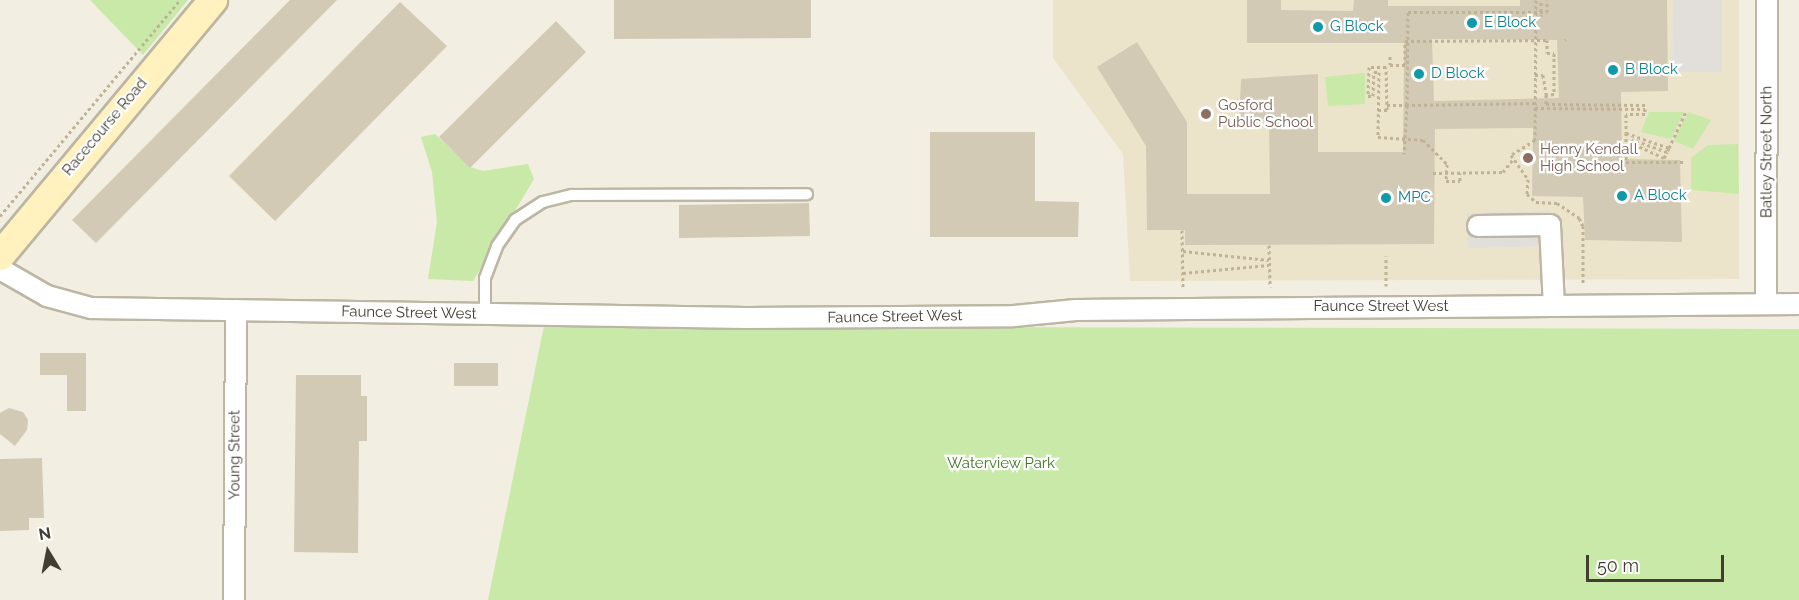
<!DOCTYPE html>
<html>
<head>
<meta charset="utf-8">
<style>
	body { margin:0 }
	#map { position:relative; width:1799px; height:600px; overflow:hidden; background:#f2eee1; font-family:Raleway,sans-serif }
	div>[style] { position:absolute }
	.education>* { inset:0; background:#ece4ca }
	.green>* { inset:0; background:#c8e9a7 }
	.parking>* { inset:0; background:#e2dfdb }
	.building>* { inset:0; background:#d3cab6 }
	.path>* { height:3px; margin-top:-1.5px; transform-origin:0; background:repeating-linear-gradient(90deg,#c0b294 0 3px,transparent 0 6px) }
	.roads { filter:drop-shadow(2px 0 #bdb6a4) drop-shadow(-2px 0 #bdb6a4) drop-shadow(0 2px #bdb6a4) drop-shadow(0 -2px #bdb6a4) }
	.service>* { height:10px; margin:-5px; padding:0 5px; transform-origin:5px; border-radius:5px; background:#fff }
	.minor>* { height:20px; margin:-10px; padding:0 10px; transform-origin:10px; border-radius:10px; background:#fff }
	.secondary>* { height:28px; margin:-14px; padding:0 14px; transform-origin:14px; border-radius:14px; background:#fff2be }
	.dots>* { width:16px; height:16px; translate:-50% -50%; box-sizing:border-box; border:3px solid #fff; border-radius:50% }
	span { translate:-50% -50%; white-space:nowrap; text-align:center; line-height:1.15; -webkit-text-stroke:4.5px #fff; paint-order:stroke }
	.culture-label { font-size:15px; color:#0d838f }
	.left { translate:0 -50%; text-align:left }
	.education-label { font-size:15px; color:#785e54 }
	.street-label { font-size:15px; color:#433d32 }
	.park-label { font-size:15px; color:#3f7723 }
	.north { position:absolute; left:18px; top:522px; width:60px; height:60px; -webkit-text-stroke:4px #fff; paint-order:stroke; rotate:350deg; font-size:16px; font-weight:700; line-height:24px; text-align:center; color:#433d32 }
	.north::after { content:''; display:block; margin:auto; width:21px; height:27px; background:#433d32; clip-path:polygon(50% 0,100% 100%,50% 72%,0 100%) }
	.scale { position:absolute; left:1586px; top:555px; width:138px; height:27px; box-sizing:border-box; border:3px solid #433d32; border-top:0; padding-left:8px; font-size:18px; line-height:21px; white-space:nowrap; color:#433d32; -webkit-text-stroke:4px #fff; paint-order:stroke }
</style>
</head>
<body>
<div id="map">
	<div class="education">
		<div style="clip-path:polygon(1053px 0,1739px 0,1739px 279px,1130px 281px,1123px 154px,1053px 58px)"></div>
	</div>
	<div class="green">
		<div style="clip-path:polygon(90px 0,188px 0,143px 55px)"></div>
		<div style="clip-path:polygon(1365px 73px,1365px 104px,1328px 106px,1325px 77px)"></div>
		<div style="clip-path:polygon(1649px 112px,1684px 112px,1671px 139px,1641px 132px)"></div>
		<div style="clip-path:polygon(1688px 112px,1711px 120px,1693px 149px,1674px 141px)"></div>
		<div style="clip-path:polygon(435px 134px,470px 167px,483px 171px,528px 164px,534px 179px,473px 281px,428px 279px,437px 222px,432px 172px,421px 137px)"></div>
		<div style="clip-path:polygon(1738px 144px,1739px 194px,1691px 190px,1691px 158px,1708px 145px)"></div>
		<div style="clip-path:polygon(544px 326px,1799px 329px,1799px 600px,488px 600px)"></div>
	</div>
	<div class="parking">
		<div style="clip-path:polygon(1673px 0,1722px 0,1722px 72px,1672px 72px)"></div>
		<div style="clip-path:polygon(1548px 211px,1562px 218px,1562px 246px,1467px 248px,1467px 213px)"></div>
	</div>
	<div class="building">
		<div style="clip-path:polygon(290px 0,337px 0,96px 243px,72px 220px)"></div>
		<div style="clip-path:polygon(614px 0,811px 0,811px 38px,614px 39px)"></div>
		<div style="clip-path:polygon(evenodd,1247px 0,1281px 0,1281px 10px,1353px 11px,1354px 0,1388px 0,1388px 6px,1520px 6px,1520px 0,1667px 0,1668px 91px,1621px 92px,1622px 159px,1680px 160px,1682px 242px,1585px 240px,1583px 197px,1532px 196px,1533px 128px,1435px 129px,1434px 244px,1185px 245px,1185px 230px,1147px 230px,1146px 146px,1097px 67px,1137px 42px,1187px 122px,1187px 194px,1270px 194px,1269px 127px,1239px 126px,1241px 79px,1318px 74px,1318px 152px,1403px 152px,1404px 43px,1247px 43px,1247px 0,1432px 39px,1557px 40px,1559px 98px,1434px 101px,1432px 39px)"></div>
		<div style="clip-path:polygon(400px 2px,447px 46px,275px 221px,229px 176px)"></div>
		<div style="clip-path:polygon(556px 21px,586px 52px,470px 168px,439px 137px)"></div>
		<div style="clip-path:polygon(930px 132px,1035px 132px,1035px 201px,1079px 202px,1078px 237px,930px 237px)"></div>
		<div style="clip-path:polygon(809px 203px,810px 236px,679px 238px,679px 205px)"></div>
		<div style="clip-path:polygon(40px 353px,86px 353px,86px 411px,67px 411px,67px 375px,40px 375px)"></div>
		<div style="clip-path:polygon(454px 363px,498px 363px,498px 386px,454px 386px)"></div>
		<div style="clip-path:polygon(296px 375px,361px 375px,361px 396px,367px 396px,367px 441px,359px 441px,358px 553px,294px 552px)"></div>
		<div style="clip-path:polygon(9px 408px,23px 412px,28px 420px,27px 430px,15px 446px,0 434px,0 413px)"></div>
		<div style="clip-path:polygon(42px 458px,44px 518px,29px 518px,29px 530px,0 531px,0 459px)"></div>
	</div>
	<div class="path">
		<div style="left:1536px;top:0;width:140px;rotate:90.4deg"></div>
		<div style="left:1535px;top:140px;width:28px;rotate:148deg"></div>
		<div style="left:1511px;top:155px;width:29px;rotate:55deg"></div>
		<div style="left:1528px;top:179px;width:15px;rotate:94deg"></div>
		<div style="left:1527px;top:194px;width:12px;rotate:42deg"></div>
		<div style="left:1536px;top:202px;width:21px;rotate:3deg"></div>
		<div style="left:1557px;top:203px;width:27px;rotate:34deg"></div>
		<div style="left:1579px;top:218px;width:9px;rotate:63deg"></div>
		<div style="left:1583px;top:226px;width:58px;rotate:90deg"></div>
		<div style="left:1536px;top:17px;width:5px"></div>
		<div style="left:1541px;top:17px;width:17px;rotate:-90deg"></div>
		<div style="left:1565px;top:40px;width:1px;rotate:-45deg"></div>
		<div style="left:1390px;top:65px;width:15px"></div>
		<div style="left:1405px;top:65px;width:24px;rotate:-90deg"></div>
		<div style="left:1405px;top:41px;width:142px;rotate:-0.4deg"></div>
		<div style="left:1547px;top:40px;width:13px;rotate:90deg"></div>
		<div style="left:1547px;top:53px;width:7px"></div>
		<div style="left:1554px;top:53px;width:41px;rotate:90deg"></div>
		<div style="left:1554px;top:94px;width:8px;rotate:173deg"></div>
		<div style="left:1546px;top:95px;width:9px;rotate:90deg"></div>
		<div style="left:1546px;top:104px;width:99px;rotate:0.6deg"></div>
		<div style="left:1390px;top:65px;width:10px;rotate:-90deg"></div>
		<div style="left:1535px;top:75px;width:8px"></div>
		<div style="left:1543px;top:75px;width:20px;rotate:81deg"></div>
		<div style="left:1535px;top:103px;width:128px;rotate:179.1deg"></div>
		<div style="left:1407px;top:105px;width:93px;rotate:-89.4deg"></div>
		<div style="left:1408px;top:12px;width:139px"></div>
		<div style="left:1547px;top:12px;width:12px;rotate:-90deg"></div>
		<div style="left:1387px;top:105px;width:20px"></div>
		<div style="left:1407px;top:105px;width:49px;rotate:93.5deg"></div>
		<div style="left:1535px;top:108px;width:110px;rotate:0.5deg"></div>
		<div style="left:1645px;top:109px;width:5px;rotate:90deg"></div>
		<div style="left:1645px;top:114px;width:19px;rotate:180deg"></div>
		<div style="left:1626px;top:114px;width:19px;rotate:90deg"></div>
		<div style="left:1626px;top:133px;width:46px;rotate:19.2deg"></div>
		<div style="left:1669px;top:148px;width:4px;rotate:117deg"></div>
		<div style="left:1667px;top:152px;width:37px;rotate:-160deg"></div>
		<div style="left:1632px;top:139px;width:5px;rotate:68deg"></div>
		<div style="left:1634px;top:144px;width:33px;rotate:25deg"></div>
		<div style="left:1664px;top:158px;width:7px;rotate:-63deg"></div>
		<div style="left:1378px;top:110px;width:9px"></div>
		<div style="left:1387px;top:110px;width:43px;rotate:-91.3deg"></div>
		<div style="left:1386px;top:67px;width:17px;rotate:180deg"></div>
		<div style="left:1369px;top:67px;width:29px;rotate:92deg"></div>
		<div style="left:1368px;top:96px;width:5px"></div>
		<div style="left:1373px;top:96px;width:24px;rotate:-88deg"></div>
		<div style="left:1374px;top:72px;width:5px"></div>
		<div style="left:1379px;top:72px;width:65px;rotate:90.9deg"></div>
		<div style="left:1378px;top:137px;width:45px;rotate:3.8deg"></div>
		<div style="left:1423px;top:140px;width:34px;rotate:45deg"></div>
		<div style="left:1447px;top:164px;width:17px;rotate:93deg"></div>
		<div style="left:1446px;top:181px;width:14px"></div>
		<div style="left:1460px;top:181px;width:8px;rotate:-90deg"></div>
		<div style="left:1626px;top:133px;width:29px;rotate:90deg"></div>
		<div style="left:1626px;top:162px;width:60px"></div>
		<div style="left:1669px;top:148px;width:40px;rotate:-65deg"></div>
		<div style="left:1433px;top:173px;width:70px;rotate:-0.8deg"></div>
		<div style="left:1503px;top:172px;width:18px;rotate:-52deg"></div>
		<div style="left:0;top:216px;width:281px;rotate:-50.2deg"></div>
		<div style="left:1182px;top:230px;width:58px;rotate:89deg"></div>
		<div style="left:1269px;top:245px;width:42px;rotate:88.6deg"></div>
		<div style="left:1183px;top:251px;width:86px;rotate:6deg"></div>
		<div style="left:1183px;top:273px;width:86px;rotate:-5.3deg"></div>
		<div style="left:1386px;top:286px;width:30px;rotate:-90deg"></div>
	</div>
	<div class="roads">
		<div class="service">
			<div style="left:485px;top:314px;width:36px;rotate:-90deg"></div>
			<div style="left:485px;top:278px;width:34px;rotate:-69deg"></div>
			<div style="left:497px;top:246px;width:32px;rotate:-55deg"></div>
			<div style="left:515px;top:220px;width:33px;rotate:-33deg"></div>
			<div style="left:543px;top:202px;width:30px;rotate:-14deg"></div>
			<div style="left:572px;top:195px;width:235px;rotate:-0.2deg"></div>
		</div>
		<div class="minor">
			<div style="left:1478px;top:226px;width:72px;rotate:-0.8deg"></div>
			<div style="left:1550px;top:225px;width:81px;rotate:87.2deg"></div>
			<div style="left:0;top:269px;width:54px;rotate:29.9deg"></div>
			<div style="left:47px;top:296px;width:46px;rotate:15.3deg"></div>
			<div style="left:91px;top:308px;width:655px;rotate:0.87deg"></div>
			<div style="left:746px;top:318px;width:268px;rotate:-0.4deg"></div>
			<div style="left:1014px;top:316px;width:62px;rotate:-5.5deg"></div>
			<div style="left:1076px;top:310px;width:723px;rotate:-0.48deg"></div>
			<div style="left:1766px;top:304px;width:304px;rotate:-89.8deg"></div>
			<div style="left:234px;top:600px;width:290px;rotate:-89.6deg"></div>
		</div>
		<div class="secondary">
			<div style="left:0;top:256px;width:333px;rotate:-50.2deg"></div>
		</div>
	</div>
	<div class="dots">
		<div style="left:1472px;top:23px;background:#0f9aa8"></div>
		<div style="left:1318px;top:27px;background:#0f9aa8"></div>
		<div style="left:1613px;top:70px;background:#0f9aa8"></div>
		<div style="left:1419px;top:74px;background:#0f9aa8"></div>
		<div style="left:1206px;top:114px;background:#8d6e63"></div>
		<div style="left:1528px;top:158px;background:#8d6e63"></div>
		<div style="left:1622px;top:196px;background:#0f9aa8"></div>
		<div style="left:1386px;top:198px;background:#0f9aa8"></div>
	</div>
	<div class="culture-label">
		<span class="left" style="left:1484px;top:23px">E Block</span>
		<span class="left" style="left:1330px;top:27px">G Block</span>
		<span class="left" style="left:1625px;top:70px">B Block</span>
		<span class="left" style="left:1431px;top:74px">D Block</span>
		<span class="left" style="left:1634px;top:196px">A Block</span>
		<span class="left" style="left:1398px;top:198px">MPC</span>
	</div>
	<div class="education-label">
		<span class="left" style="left:1218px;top:114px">Gosford<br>Public School</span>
		<span class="left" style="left:1540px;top:158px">Henry Kendall<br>High School</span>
	</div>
	<div class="street-label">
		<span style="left:105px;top:127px;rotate:-50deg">Racecourse Road</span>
		<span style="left:1767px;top:152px;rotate:-90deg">Batley Street North</span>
		<span style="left:1381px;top:307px">Faunce Street West</span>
		<span style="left:409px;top:313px;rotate:1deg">Faunce Street West</span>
		<span style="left:895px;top:317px;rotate:-1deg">Faunce Street West</span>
		<span style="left:235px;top:455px;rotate:-90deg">Young Street</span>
	</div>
	<div class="park-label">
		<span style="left:1001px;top:464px">Waterview Park</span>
	</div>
	<div class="north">N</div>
	<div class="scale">50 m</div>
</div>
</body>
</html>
